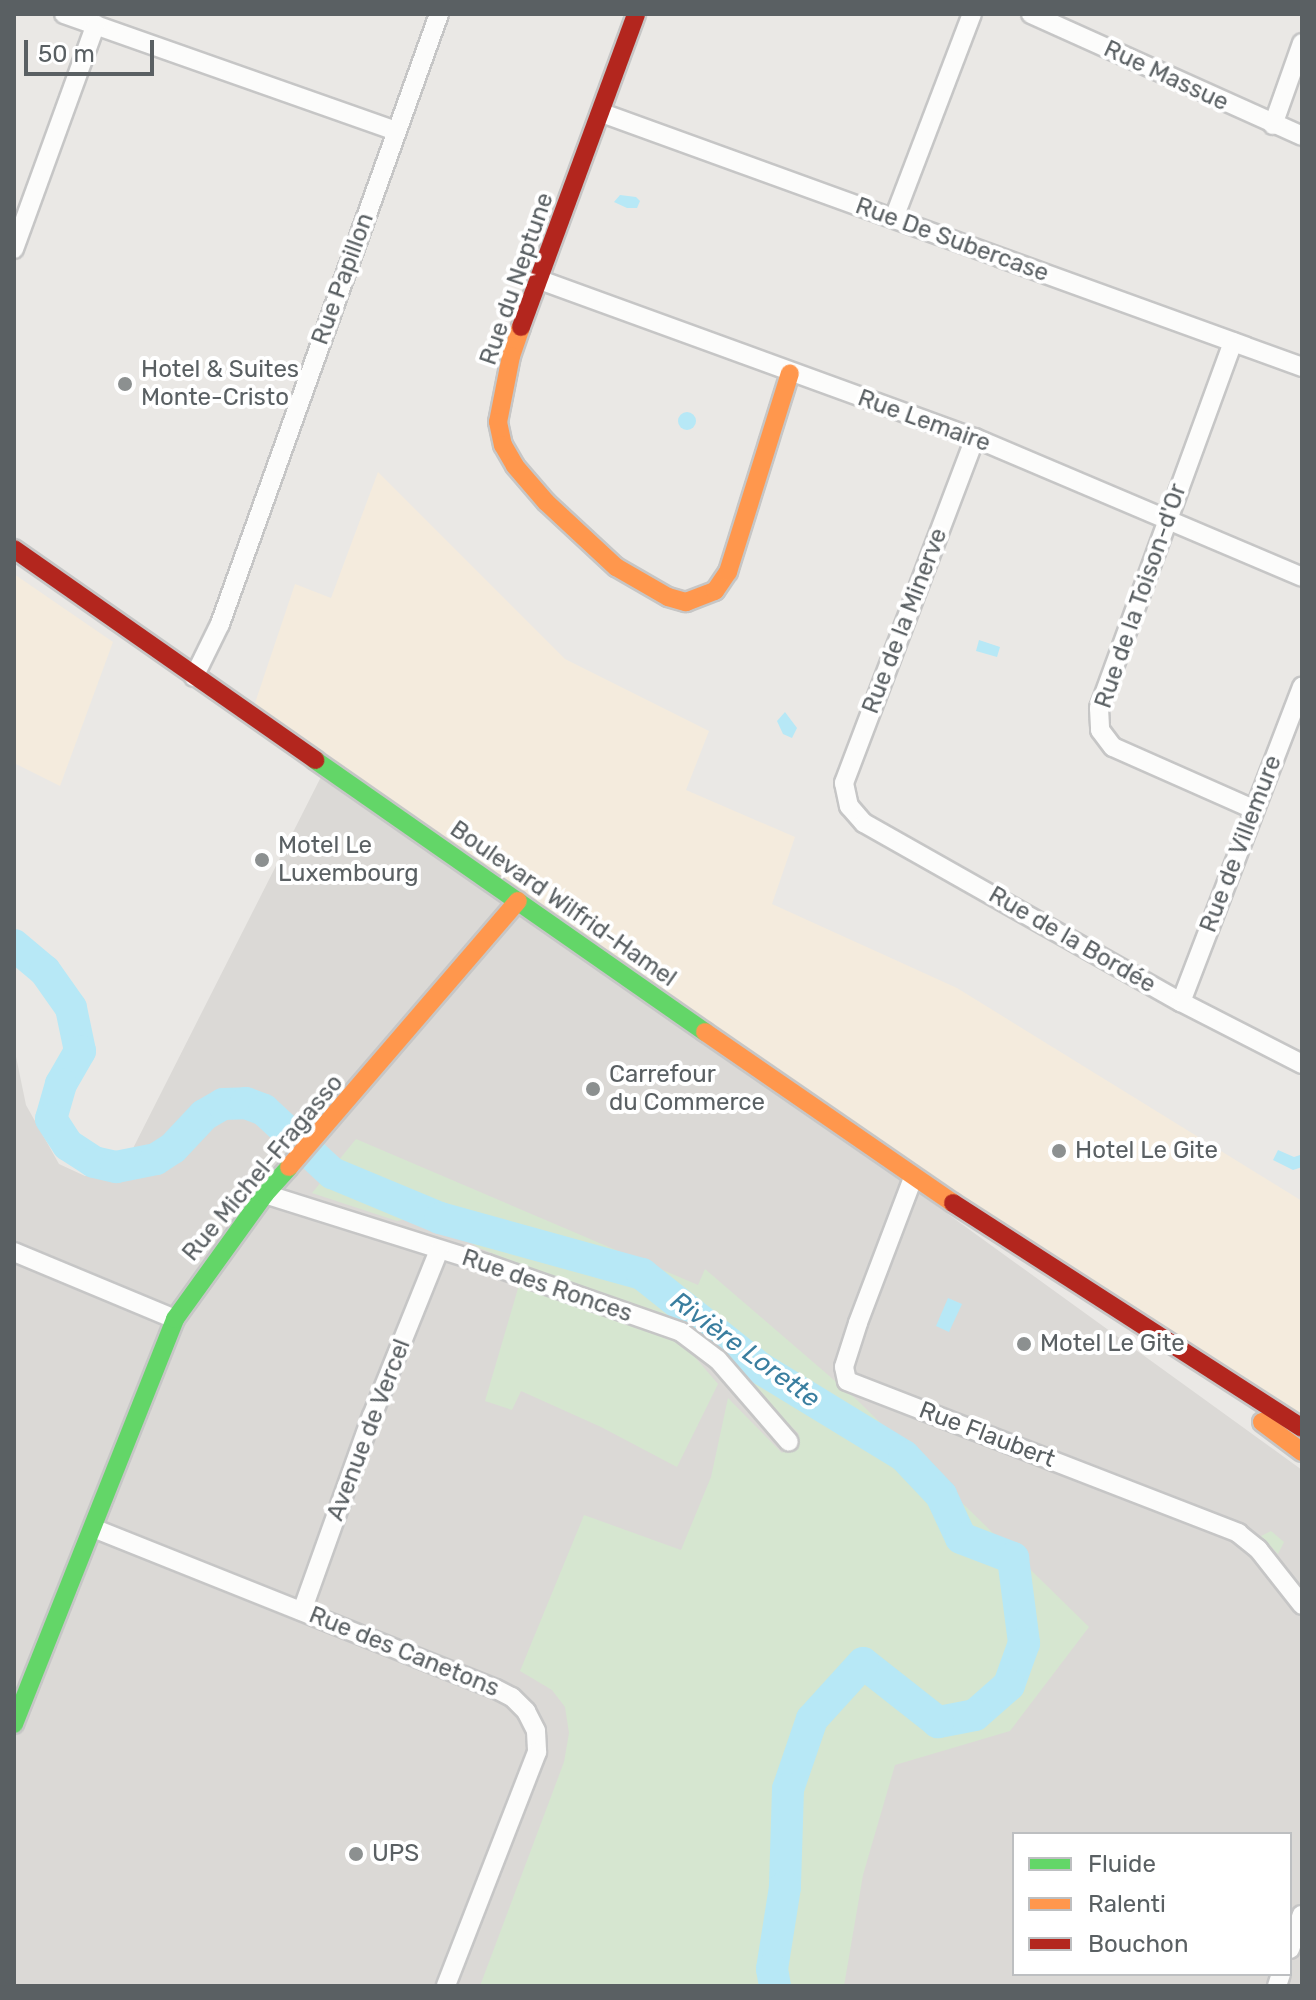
<!DOCTYPE html>
<html>
<head>
<meta charset="utf-8">
<style>
	body { margin:0 }
	#map { position:relative; width:1316px; height:2000px; overflow:hidden; background:#eae8e5; font-family:Rubik,sans-serif }
	div>[style] { position:absolute }
	.commercial>* { inset:0; background:#f4ebdd }
	.industrial>* { inset:0; background:#dbd9d6 }
	.green>* { inset:0; background:#d6e6d0 }
	.water>* { inset:0; background:#b7e8f6 }
	.round { border-radius:50% }
	.river>* { height:32px; margin:-16px; padding:0 16px; transform-origin:16px; border-radius:16px; background:#b7e8f6 }
	.roads { filter:drop-shadow(2px 0 #c6c6c6) drop-shadow(-2px 0 #c6c6c6) drop-shadow(0 2px #c6c6c6) drop-shadow(0 -2px #c6c6c6) }
	.street>* { height:18px; margin:-9px; padding:0 9px; transform-origin:9px; border-radius:9px; background:#fcfcfb }
	.fast>* { height:18px; margin:-9px; padding:0 9px; transform-origin:9px; border-radius:9px; background:#63d668 }
	.slow>* { height:18px; margin:-9px; padding:0 9px; transform-origin:9px; border-radius:9px; background:#ff974d }
	.jam>* { height:18px; margin:-9px; padding:0 9px; transform-origin:9px; border-radius:9px; background:#b3261e }
	.dots>* { width:22px; height:22px; translate:-50% -50%; box-sizing:border-box; border:4px solid #fff; border-radius:50% }
	span { translate:-50% -50%; white-space:nowrap; text-align:center; line-height:1.15; -webkit-text-stroke:8px #fff; paint-order:stroke }
	.street-label { font-size:24px; color:#5a6063 }
	.poi-label { font-size:24px; color:#5a6063 }
	.left { translate:0 -50%; text-align:left }
	.water-label { font-size:26px; color:#3a7e9f; font-style:italic }
	.frame { position:absolute; inset:0; border:16px solid #5a6063; pointer-events:none }
	.legend { position:absolute; left:1012px; top:1832px; width:280px; height:144px; box-sizing:border-box; background:#fff; border:2px solid #bdbfc1; margin:0; padding:10px 14px; list-style:none; font-size:24px; color:#5a6063 }
	.legend li { display:flex; align-items:center; gap:16px; height:40px }
	.legend b { width:40px; border:2px solid #bdbfc1 }
	.scale { position:absolute; left:24px; top:40px; width:130px; height:36px; box-sizing:border-box; border:4px solid #5a6063; border-top:0; padding-left:10px; font-size:24px; line-height:28px; white-space:nowrap; color:#5a6063; -webkit-text-stroke:6px #fff; paint-order:stroke }
</style>
</head>
<body>
<div id="map">
	<div class="commercial">
		<div style="clip-path:polygon(378px 472px,565px 659px,709px 731px,686px 790px,795px 837px,772px 904px,957px 988px,1302px 1201px,1302px 1441px,252px 712px,295px 584px,331px 598px)"></div>
		<div style="clip-path:polygon(14px 574px,113px 642px,60px 786px,14px 763px)"></div>
	</div>
	<div class="industrial">
		<div style="clip-path:polygon(evenodd,327px 765px,1302px 1470px,1302px 1986px,14px 1986px,14px 1047px,26px 1105px,59px 1164px,85px 1176px,119px 1176px,327px 765px,1014px 1834px,1290px 1834px,1290px 1974px,1014px 1974px,1014px 1834px)"></div>
	</div>
	<div class="green">
		<div style="clip-path:polygon(356px 1139px,698px 1285px,705px 1269px,856px 1399px,1089px 1627px,1010px 1731px,895px 1765px,863px 1875px,844px 1986px,480px 1986px,564px 1762px,569px 1733px,565px 1707px,552px 1690px,520px 1671px,584px 1515px,681px 1550px,711px 1477px,728px 1398px,782px 1453px,799px 1434px,722px 1358px,676px 1324px,479px 1248px,431px 1215px,397px 1221px,312px 1193px)"></div>
		<div style="clip-path:polygon(519px 1285px,676px 1335px,718px 1384px,677px 1467px,601px 1427px,521px 1391px,512px 1410px,485px 1401px)"></div>
		<div style="clip-path:polygon(1271px 1531px,1284px 1542px,1278px 1554px,1261px 1536px)"></div>
	</div>
	<div class="water">
		<div style="clip-path:polygon(620px 195px,636px 197px,640px 201px,637px 208px,627px 208px,614px 202px)"></div>
		<div class="round" style="left:678px;top:412px;width:18px;height:18px"></div>
		<div style="clip-path:polygon(979px 640px,1000px 647px,997px 657px,976px 651px)"></div>
		<div style="clip-path:polygon(785px 712px,797px 728px,792px 738px,783px 734px,777px 721px)"></div>
		<div style="clip-path:polygon(1278px 1150px,1294px 1157px,1300px 1155px,1302px 1167px,1293px 1170px,1273px 1160px)"></div>
		<div style="clip-path:polygon(948px 1298px,962px 1304px,949px 1332px,936px 1326px)"></div>
	</div>
	<div class="river">
		<div style="left:14px;top:945px;width:40px;rotate:40deg"></div>
		<div style="left:45px;top:971px;width:45px;rotate:54.9deg"></div>
		<div style="left:71px;top:1008px;width:44px;rotate:78.2deg"></div>
		<div style="left:80px;top:1051px;width:38px;rotate:120deg"></div>
		<div style="left:61px;top:1084px;width:36px;rotate:106deg"></div>
		<div style="left:51px;top:1119px;width:31px;rotate:57deg"></div>
		<div style="left:68px;top:1145px;width:31px;rotate:33deg"></div>
		<div style="left:94px;top:1162px;width:23px;rotate:13deg"></div>
		<div style="left:116px;top:1167px;width:41px;rotate:-11.3deg"></div>
		<div style="left:156px;top:1159px;width:20px;rotate:-33deg"></div>
		<div style="left:173px;top:1148px;width:45px;rotate:-46.8deg"></div>
		<div style="left:204px;top:1115px;width:22px;rotate:-30deg"></div>
		<div style="left:223px;top:1104px;width:23px;rotate:-2deg"></div>
		<div style="left:246px;top:1103px;width:19px;rotate:21deg"></div>
		<div style="left:264px;top:1110px;width:93px;rotate:42.8deg"></div>
		<div style="left:332px;top:1173px;width:117px;rotate:22.6deg"></div>
		<div style="left:440px;top:1218px;width:210px;rotate:15.5deg"></div>
		<div style="left:642px;top:1274px;width:151px;rotate:38.5deg"></div>
		<div style="left:760px;top:1368px;width:169px;rotate:31.4deg"></div>
		<div style="left:904px;top:1456px;width:54px;rotate:46.5deg"></div>
		<div style="left:941px;top:1495px;width:47px;rotate:65.1deg"></div>
		<div style="left:961px;top:1538px;width:56px;rotate:21deg"></div>
		<div style="left:1013px;top:1558px;width:86px;rotate:82.6deg"></div>
		<div style="left:1024px;top:1643px;width:45px;rotate:109.7deg"></div>
		<div style="left:1009px;top:1685px;width:45px;rotate:138.6deg"></div>
		<div style="left:975px;top:1715px;width:38px;rotate:169deg"></div>
		<div style="left:938px;top:1722px;width:95px;rotate:-141.8deg"></div>
		<div style="left:863px;top:1663px;width:76px;rotate:132.3deg"></div>
		<div style="left:812px;top:1719px;width:74px;rotate:108.9deg"></div>
		<div style="left:788px;top:1789px;width:98px;rotate:91.8deg"></div>
		<div style="left:785px;top:1887px;width:83px;rotate:99deg"></div>
		<div style="left:772px;top:1969px;width:17px;rotate:80deg"></div>
	</div>
	<div class="roads">
		<div class="street">
			<div style="left:64px;top:14px;width:352px;rotate:19.4deg"></div>
			<div style="left:1031px;top:14px;width:297px;rotate:24.2deg"></div>
			<div style="left:602px;top:113px;width:745px;rotate:19.94deg"></div>
			<div style="left:1273px;top:125px;width:87px;rotate:-70.5deg"></div>
			<div style="left:894px;top:218px;width:218px;rotate:-69.1deg"></div>
			<div style="left:14px;top:249px;width:239px;rotate:-70deg"></div>
			<div style="left:540px;top:280px;width:463px;rotate:20deg"></div>
			<div style="left:975px;top:438px;width:355px;rotate:23deg"></div>
			<div style="left:1233px;top:342px;width:390px;rotate:110.1deg"></div>
			<div style="left:1099px;top:708px;width:22px;rotate:87deg"></div>
			<div style="left:1100px;top:730px;width:21px;rotate:53deg"></div>
			<div style="left:1113px;top:747px;width:155px;rotate:23.9deg"></div>
			<div style="left:975px;top:438px;width:369px;rotate:110.8deg"></div>
			<div style="left:844px;top:783px;width:24px;rotate:78deg"></div>
			<div style="left:849px;top:806px;width:23px;rotate:49deg"></div>
			<div style="left:864px;top:823px;width:364px;rotate:29.5deg"></div>
			<div style="left:1181px;top:1002px;width:136px;rotate:27.1deg"></div>
			<div style="left:194px;top:677px;width:59px;rotate:-63.9deg"></div>
			<div style="left:220px;top:624px;width:648px;rotate:-70.25deg"></div>
			<div style="left:1181px;top:1002px;width:338px;rotate:-69deg"></div>
			<div style="left:913px;top:1178px;width:155px;rotate:110.8deg"></div>
			<div style="left:858px;top:1323px;width:46px;rotate:107.7deg"></div>
			<div style="left:844px;top:1367px;width:14px;rotate:78deg"></div>
			<div style="left:847px;top:1381px;width:420px;rotate:21.2deg"></div>
			<div style="left:1238px;top:1533px;width:26px;rotate:39deg"></div>
			<div style="left:1258px;top:1549px;width:71px;rotate:51.8deg"></div>
			<div style="left:265px;top:1194px;width:233px;rotate:17.5deg"></div>
			<div style="left:487px;top:1264px;width:206px;rotate:19.3deg"></div>
			<div style="left:681px;top:1332px;width:46px;rotate:37.1deg"></div>
			<div style="left:718px;top:1360px;width:108px;rotate:49.1deg"></div>
			<div style="left:14px;top:1252px;width:174px;rotate:22.6deg"></div>
			<div style="left:93px;top:1528px;width:434px;rotate:21.8deg"></div>
			<div style="left:496px;top:1689px;width:18px;rotate:27deg"></div>
			<div style="left:512px;top:1697px;width:20px;rotate:45deg"></div>
			<div style="left:526px;top:1711px;width:22px;rotate:63deg"></div>
			<div style="left:536px;top:1731px;width:21px;rotate:87deg"></div>
			<div style="left:537px;top:1752px;width:251px;rotate:111.3deg"></div>
			<div style="left:302px;top:1611px;width:207px;rotate:-70.3deg"></div>
			<div style="left:372px;top:1416px;width:179px;rotate:-68deg"></div>
			<div style="left:1290px;top:1949px;width:36px;rotate:-71deg"></div>
			<div style="left:1277px;top:1986px;width:13px;rotate:-72deg"></div>
		</div>
		<div class="fast">
			<div style="left:315px;top:760px;width:475px;rotate:34.9deg"></div>
			<div style="left:14px;top:1724px;width:436px;rotate:-68.3deg"></div>
			<div style="left:175px;top:1319px;width:154px;rotate:-54.2deg"></div>
			<div style="left:265px;top:1194px;width:36px;rotate:-48deg"></div>
		</div>
		<div class="slow">
			<div style="left:521px;top:327px;width:31px;rotate:109deg"></div>
			<div style="left:511px;top:356px;width:67px;rotate:101.1deg"></div>
			<div style="left:498px;top:422px;width:24px;rotate:78deg"></div>
			<div style="left:503px;top:445px;width:24px;rotate:60deg"></div>
			<div style="left:515px;top:466px;width:48px;rotate:49.3deg"></div>
			<div style="left:546px;top:502px;width:96px;rotate:42.9deg"></div>
			<div style="left:616px;top:567px;width:60px;rotate:30deg"></div>
			<div style="left:668px;top:597px;width:19px;rotate:16deg"></div>
			<div style="left:686px;top:602px;width:31px;rotate:-21deg"></div>
			<div style="left:715px;top:591px;width:23px;rotate:-56deg"></div>
			<div style="left:728px;top:572px;width:208px;rotate:-72.7deg"></div>
			<div style="left:705px;top:1032px;width:301px;rotate:34.6deg"></div>
			<div style="left:289px;top:1167px;width:351px;rotate:-49.3deg"></div>
			<div style="left:1262px;top:1422px;width:50px;rotate:36.9deg"></div>
		</div>
		<div class="jam">
			<div style="left:521px;top:327px;width:333px;rotate:-69.8deg"></div>
			<div style="left:14px;top:549px;width:368px;rotate:35deg"></div>
			<div style="left:953px;top:1203px;width:415px;rotate:32.8deg"></div>
		</div>
	</div>
	<div class="dots">
		<div style="left:125px;top:384px;background:#8c9090"></div>
		<div style="left:262px;top:860px;background:#8c9090"></div>
		<div style="left:593px;top:1089px;background:#8c9090"></div>
		<div style="left:1059px;top:1151px;background:#8c9090"></div>
		<div style="left:1024px;top:1344px;background:#8c9090"></div>
		<div style="left:356px;top:1854px;background:#8c9090"></div>
	</div>
	<div class="street-label">
		<span style="left:1166px;top:76px;rotate:25deg">Rue Massue</span>
		<span style="left:952px;top:240px;rotate:20deg">Rue De Subercase</span>
		<span style="left:343px;top:279px;rotate:-70deg">Rue Papillon</span>
		<span style="left:517px;top:279px;rotate:-71deg">Rue du Neptune</span>
		<span style="left:924px;top:421px;rotate:20deg">Rue Lemaire</span>
		<span style="left:1141px;top:596px;rotate:-71deg">Rue de la Toison-d'Or</span>
		<span style="left:905px;top:621px;rotate:-69deg">Rue de la Minerve</span>
		<span style="left:1241px;top:844px;rotate:-69deg">Rue de Villemure</span>
		<span style="left:563px;top:904px;rotate:35deg">Boulevard Wilfrid-Hamel</span>
		<span style="left:1072px;top:940px;rotate:30deg">Rue de la Bordée</span>
		<span style="left:263px;top:1168px;rotate:-50deg">Rue Michel-Fragasso</span>
		<span style="left:547px;top:1286px;rotate:19deg">Rue des Ronces</span>
		<span style="left:369px;top:1430px;rotate:-69deg">Avenue de Vercel</span>
		<span style="left:987px;top:1435px;rotate:21deg">Rue Flaubert</span>
		<span style="left:404px;top:1652px;rotate:22deg">Rue des Canetons</span>
	</div>
	<div class="poi-label">
		<span class="left" style="left:141px;top:384px">Hotel &amp; Suites<br>Monte-Cristo</span>
		<span class="left" style="left:278px;top:860px">Motel Le<br>Luxembourg</span>
		<span class="left" style="left:609px;top:1089px">Carrefour<br>du Commerce</span>
		<span class="left" style="left:1075px;top:1151px">Hotel Le Gite</span>
		<span class="left" style="left:1040px;top:1344px">Motel Le Gite</span>
		<span class="left" style="left:372px;top:1854px">UPS</span>
	</div>
	<div class="water-label">
		<span style="left:745px;top:1350px;rotate:36deg">Rivière Lorette</span>
	</div>
	<div class="frame"></div>
	<ul class="legend">
	<li><b style="height:10px;background:#63d668"></b>Fluide</li>
	<li><b style="height:10px;background:#ff974d"></b>Ralenti</li>
	<li><b style="height:10px;background:#b3261e"></b>Bouchon</li>
	</ul>
	<div class="scale">50 m</div>
</div>
</body>
</html>
